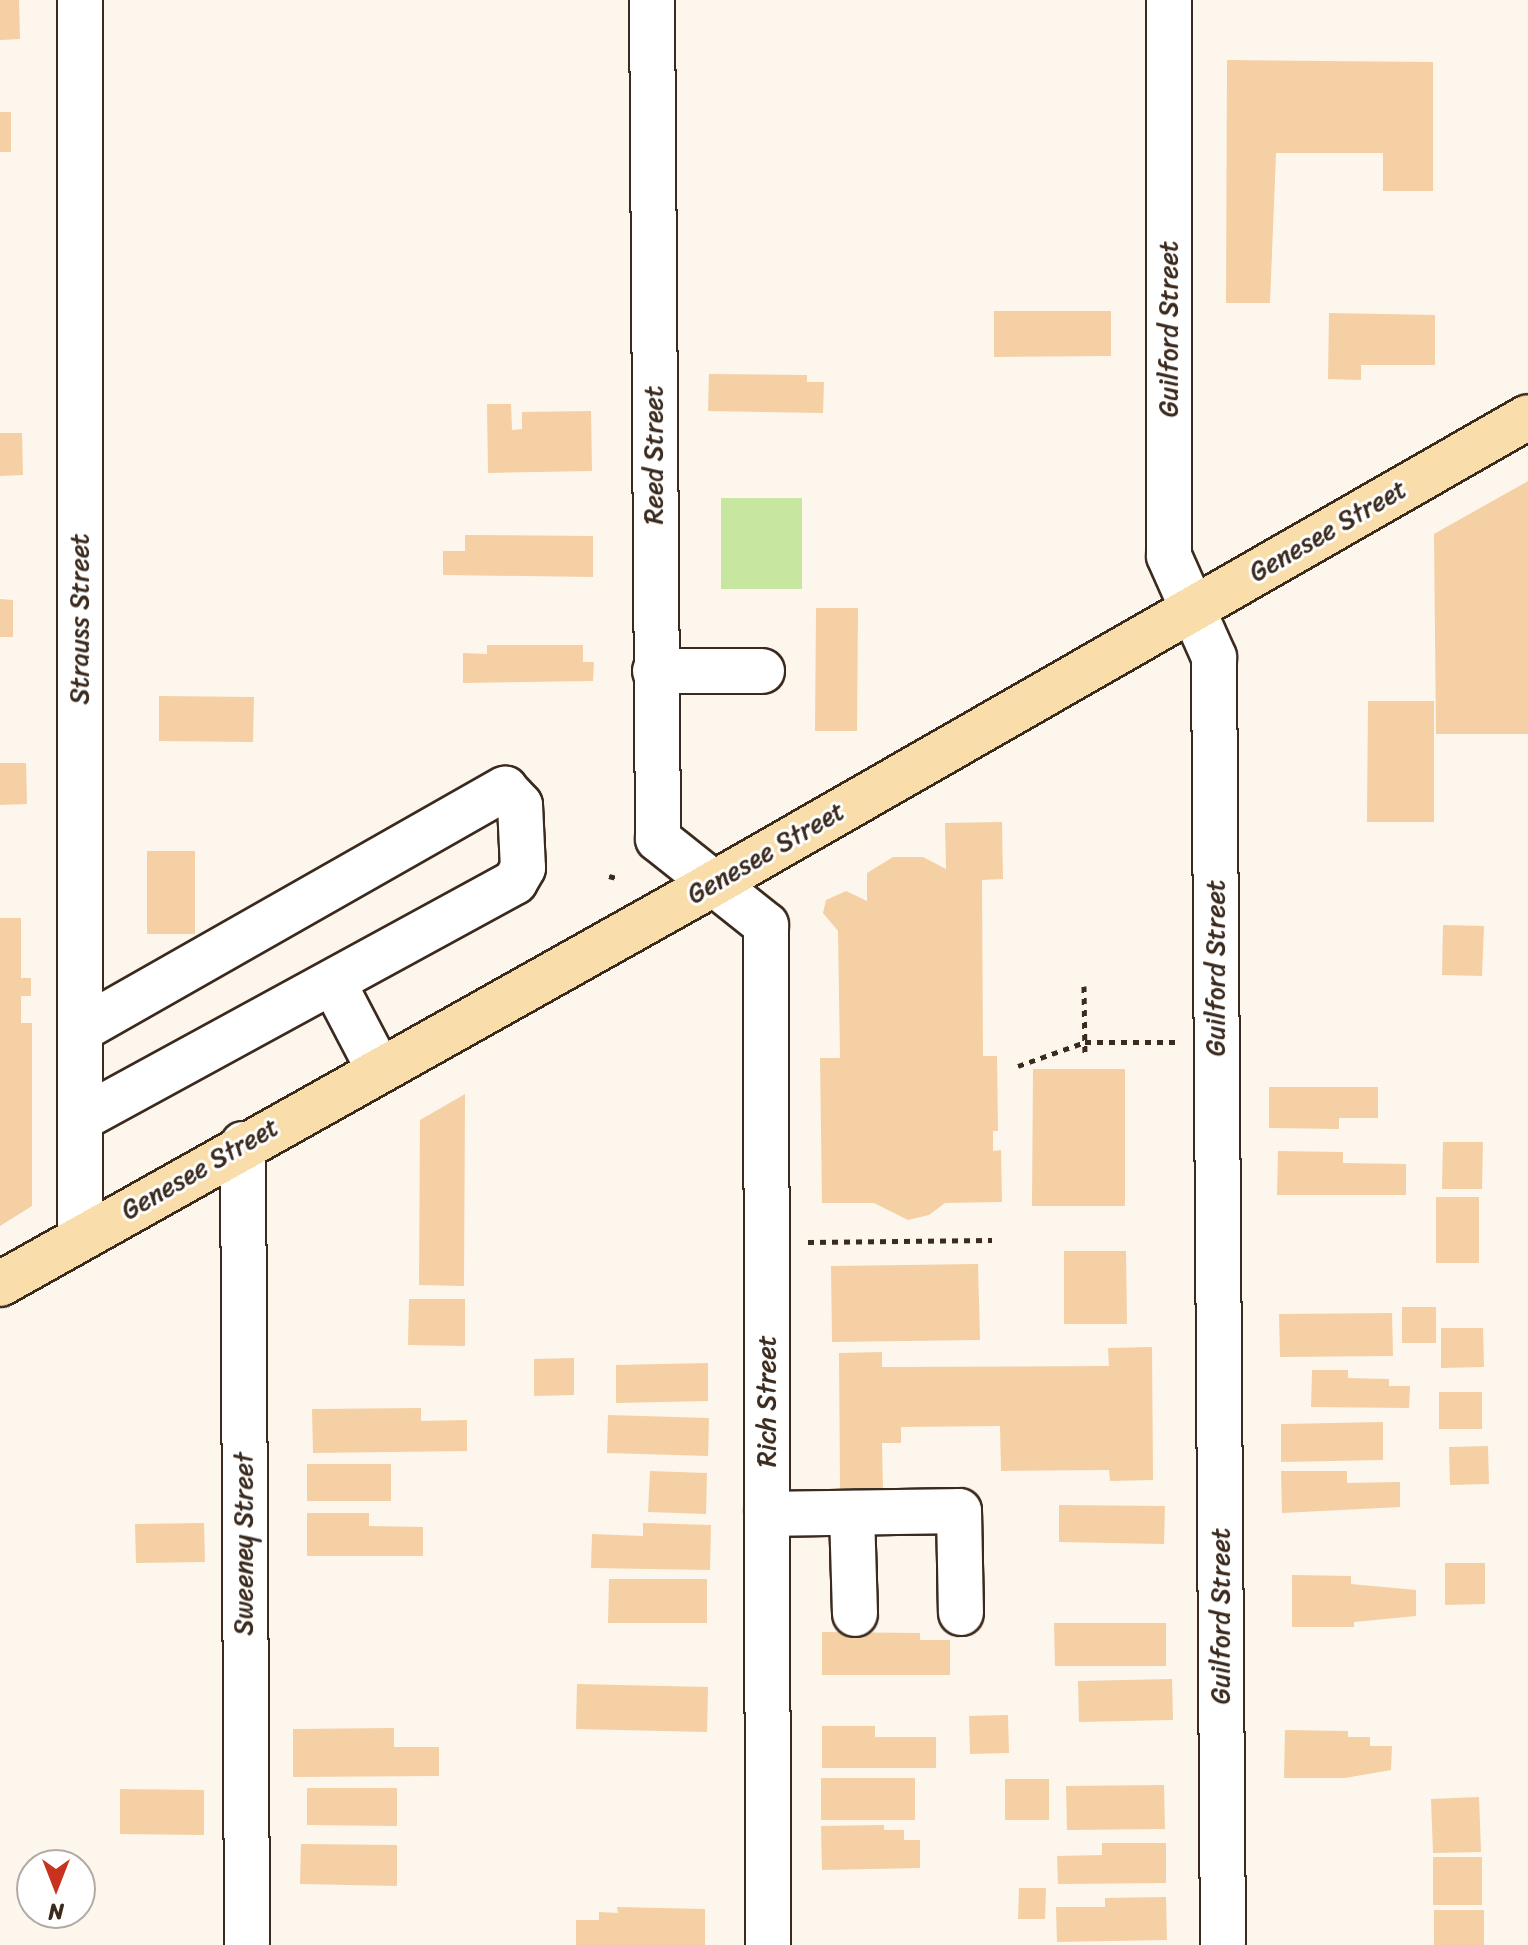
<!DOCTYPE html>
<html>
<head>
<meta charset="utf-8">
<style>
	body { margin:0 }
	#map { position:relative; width:1528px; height:1945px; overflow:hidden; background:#fdf6ed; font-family:Sriracha,sans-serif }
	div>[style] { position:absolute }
	.green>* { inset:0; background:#c7e7a0 }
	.building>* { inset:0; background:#f4d0a4 }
	.path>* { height:5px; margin-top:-2.5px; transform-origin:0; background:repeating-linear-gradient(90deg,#3b2a1e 0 6px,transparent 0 12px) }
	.roads { filter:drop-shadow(2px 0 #3b2a1e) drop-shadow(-2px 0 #3b2a1e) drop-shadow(0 2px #3b2a1e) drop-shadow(0 -2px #3b2a1e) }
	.minor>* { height:44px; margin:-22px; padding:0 22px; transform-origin:22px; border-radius:22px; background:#fff }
	.major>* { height:44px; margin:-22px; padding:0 22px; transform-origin:22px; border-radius:22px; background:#f9deab }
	span { translate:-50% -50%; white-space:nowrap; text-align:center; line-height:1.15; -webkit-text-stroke:6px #fff; paint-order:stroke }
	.street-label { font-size:26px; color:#3b2a1e }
	.north { position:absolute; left:16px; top:1849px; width:80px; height:80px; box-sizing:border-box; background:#fff; border:2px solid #b1aaa5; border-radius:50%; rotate:180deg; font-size:22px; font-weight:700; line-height:32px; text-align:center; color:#3b2a1e }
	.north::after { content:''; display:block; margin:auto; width:28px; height:36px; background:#c8321e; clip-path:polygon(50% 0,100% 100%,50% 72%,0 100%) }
</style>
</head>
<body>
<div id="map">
	<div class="green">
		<div style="clip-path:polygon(721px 498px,802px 498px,802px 589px,721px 589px)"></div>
	</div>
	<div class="building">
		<div style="clip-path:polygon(0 0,19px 0,20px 39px,0 40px)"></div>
		<div style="clip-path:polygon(1227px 60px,1433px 62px,1433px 191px,1383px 191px,1383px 153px,1276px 153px,1270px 303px,1226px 303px)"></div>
		<div style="clip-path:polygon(0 112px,11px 112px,11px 152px,0 152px)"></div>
		<div style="clip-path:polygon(994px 311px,1111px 311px,1111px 356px,994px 357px)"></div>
		<div style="clip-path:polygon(1329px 313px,1435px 315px,1435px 365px,1361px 365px,1361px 380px,1328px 379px)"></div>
		<div style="clip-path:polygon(709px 374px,807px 375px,807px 382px,824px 382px,823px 413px,708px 411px)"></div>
		<div style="clip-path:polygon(487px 404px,511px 404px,512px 430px,522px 429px,522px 412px,591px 411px,592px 471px,488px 473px)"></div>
		<div style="clip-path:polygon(0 433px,22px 433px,23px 475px,0 476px)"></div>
		<div style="clip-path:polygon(1528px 481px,1528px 734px,1436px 734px,1434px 534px)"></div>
		<div style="clip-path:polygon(465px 535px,593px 536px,593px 577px,443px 575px,443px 551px,465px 551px)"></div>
		<div style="clip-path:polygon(0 599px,13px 600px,13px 637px,0 637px)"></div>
		<div style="clip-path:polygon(816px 608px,858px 608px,857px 731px,815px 731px)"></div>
		<div style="clip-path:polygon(487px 645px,583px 645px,583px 662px,594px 662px,593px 681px,463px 683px,463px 653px,487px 654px)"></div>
		<div style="clip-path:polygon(159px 696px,254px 697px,253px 742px,159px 741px)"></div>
		<div style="clip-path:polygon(1368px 701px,1434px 701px,1434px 822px,1367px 822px)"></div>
		<div style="clip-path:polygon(0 763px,26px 763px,27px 804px,0 805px)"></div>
		<div style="clip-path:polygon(1002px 822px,1003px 879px,982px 880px,983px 1056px,997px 1056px,998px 1131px,993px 1131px,993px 1151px,1001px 1150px,1002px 1202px,945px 1203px,929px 1215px,908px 1220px,874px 1203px,822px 1203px,820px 1058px,840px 1058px,838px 931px,823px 913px,826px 900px,846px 891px,867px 901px,867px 873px,893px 857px,923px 857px,946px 869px,945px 823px)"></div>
		<div style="clip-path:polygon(147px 851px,195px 851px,195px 934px,147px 934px)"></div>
		<div style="clip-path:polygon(0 918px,21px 918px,21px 978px,31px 978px,31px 996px,21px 996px,21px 1023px,32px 1023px,32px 1206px,0 1226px)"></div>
		<div style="clip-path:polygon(1443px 925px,1484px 926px,1482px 976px,1442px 975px)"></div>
		<div style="clip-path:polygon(1033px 1069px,1125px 1069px,1125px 1206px,1032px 1206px)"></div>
		<div style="clip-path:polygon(1269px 1087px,1378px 1087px,1378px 1118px,1339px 1118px,1339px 1129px,1269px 1128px)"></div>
		<div style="clip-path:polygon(465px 1094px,464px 1286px,419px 1285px,420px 1120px)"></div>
		<div style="clip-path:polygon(1443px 1142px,1483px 1142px,1482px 1189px,1442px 1189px)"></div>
		<div style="clip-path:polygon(1278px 1151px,1343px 1152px,1343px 1163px,1406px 1164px,1406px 1195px,1277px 1195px)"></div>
		<div style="clip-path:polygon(1436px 1197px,1479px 1197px,1479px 1263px,1436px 1263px)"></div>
		<div style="clip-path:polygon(1064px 1251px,1126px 1251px,1127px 1324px,1064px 1324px)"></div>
		<div style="clip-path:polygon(978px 1264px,980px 1340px,832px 1342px,831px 1266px)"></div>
		<div style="clip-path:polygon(409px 1299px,465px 1299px,465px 1346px,408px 1345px)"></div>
		<div style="clip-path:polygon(1402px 1307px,1436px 1307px,1436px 1343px,1402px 1343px)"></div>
		<div style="clip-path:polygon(1392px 1313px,1393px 1356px,1280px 1357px,1279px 1314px)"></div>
		<div style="clip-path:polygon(1441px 1328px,1483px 1328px,1484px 1367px,1441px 1368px)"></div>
		<div style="clip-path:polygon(1152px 1347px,1153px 1480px,1110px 1481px,1109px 1470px,1001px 1471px,1000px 1426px,901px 1427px,901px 1443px,882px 1443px,883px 1489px,840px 1489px,839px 1353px,882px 1352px,882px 1367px,1109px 1366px,1108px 1348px)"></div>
		<div style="clip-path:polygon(574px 1358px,574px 1395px,534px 1396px,534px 1359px)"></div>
		<div style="clip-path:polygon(708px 1363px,708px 1401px,616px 1403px,616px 1365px)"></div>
		<div style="clip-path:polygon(1312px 1370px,1348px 1370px,1348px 1378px,1389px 1379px,1389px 1386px,1410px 1386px,1409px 1408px,1311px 1407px)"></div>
		<div style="clip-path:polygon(1439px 1392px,1482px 1392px,1482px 1429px,1439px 1429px)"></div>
		<div style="clip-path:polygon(421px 1408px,421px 1421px,467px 1420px,467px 1451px,313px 1453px,312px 1409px)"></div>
		<div style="clip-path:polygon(608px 1415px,709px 1418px,708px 1456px,607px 1453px)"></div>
		<div style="clip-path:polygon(1383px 1422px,1383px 1460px,1281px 1462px,1281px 1424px)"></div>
		<div style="clip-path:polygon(1488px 1446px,1489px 1484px,1450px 1485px,1449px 1447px)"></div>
		<div style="clip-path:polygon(307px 1464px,391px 1464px,391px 1501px,307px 1501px)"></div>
		<div style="clip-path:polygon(650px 1471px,707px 1473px,706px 1514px,648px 1512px)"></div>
		<div style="clip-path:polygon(1281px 1471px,1347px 1471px,1347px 1483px,1400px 1482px,1400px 1507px,1282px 1513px)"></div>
		<div style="clip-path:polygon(1059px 1505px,1165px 1506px,1164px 1544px,1059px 1542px)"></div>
		<div style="clip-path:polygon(307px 1513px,369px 1513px,369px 1526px,423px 1527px,423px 1556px,307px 1556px)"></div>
		<div style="clip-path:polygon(204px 1523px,205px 1562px,136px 1563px,135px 1524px)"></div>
		<div style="clip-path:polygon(643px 1523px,711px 1525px,710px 1570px,591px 1568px,592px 1534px,643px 1536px)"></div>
		<div style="clip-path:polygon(1445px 1563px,1485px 1563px,1485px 1604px,1445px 1605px)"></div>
		<div style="clip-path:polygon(1292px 1575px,1351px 1576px,1351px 1584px,1416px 1590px,1416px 1616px,1354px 1622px,1354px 1627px,1292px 1627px)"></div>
		<div style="clip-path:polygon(609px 1579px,707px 1579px,707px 1623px,608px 1623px)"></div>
		<div style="clip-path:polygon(1054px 1623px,1166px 1623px,1166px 1666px,1055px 1666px)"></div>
		<div style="clip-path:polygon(822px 1632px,920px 1633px,920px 1640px,950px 1640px,950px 1675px,822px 1675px)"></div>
		<div style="clip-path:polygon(1172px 1679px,1173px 1720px,1079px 1722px,1078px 1681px)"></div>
		<div style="clip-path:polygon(577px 1684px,708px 1687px,707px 1732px,576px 1729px)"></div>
		<div style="clip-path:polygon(1008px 1715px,1009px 1753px,970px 1754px,969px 1716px)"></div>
		<div style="clip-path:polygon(822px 1726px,875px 1726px,875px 1737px,936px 1737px,936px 1768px,822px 1768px)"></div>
		<div style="clip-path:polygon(394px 1728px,394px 1747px,439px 1747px,439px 1776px,293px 1777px,293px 1729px)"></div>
		<div style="clip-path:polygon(1285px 1730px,1348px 1731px,1348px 1737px,1370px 1737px,1370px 1746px,1392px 1746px,1391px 1770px,1345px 1778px,1284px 1778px)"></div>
		<div style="clip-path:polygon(821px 1778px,915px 1778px,915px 1820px,821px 1820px)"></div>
		<div style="clip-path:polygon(1005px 1779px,1049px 1779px,1049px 1820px,1005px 1820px)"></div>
		<div style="clip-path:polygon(1164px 1785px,1165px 1829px,1067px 1830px,1066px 1786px)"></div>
		<div style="clip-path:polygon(307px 1788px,397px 1788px,397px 1826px,307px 1825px)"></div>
		<div style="clip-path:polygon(120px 1789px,204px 1790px,204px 1835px,120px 1834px)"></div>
		<div style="clip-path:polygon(1479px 1797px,1481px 1852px,1433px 1853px,1431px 1799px)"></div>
		<div style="clip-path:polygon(884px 1825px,884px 1830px,904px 1830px,904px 1840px,920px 1840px,920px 1868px,822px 1870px,821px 1826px)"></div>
		<div style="clip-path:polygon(1102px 1843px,1166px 1843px,1166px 1883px,1058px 1884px,1057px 1856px,1102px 1855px)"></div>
		<div style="clip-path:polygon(301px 1844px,397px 1845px,397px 1886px,300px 1884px)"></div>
		<div style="clip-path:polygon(1433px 1857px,1482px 1857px,1482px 1905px,1433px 1905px)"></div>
		<div style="clip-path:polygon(1019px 1888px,1046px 1888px,1045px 1919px,1018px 1919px)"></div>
		<div style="clip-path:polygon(1166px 1897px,1167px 1940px,1057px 1942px,1056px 1907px,1105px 1907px,1105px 1898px)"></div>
		<div style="clip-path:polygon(617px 1907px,705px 1909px,705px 1945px,576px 1945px,576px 1920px,599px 1920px,599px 1912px,618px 1913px)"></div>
		<div style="clip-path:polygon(1434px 1910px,1484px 1910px,1484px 1945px,1434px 1945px)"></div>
	</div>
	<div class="path">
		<div style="left:609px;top:876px;width:11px;rotate:15deg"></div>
		<div style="left:1084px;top:986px;width:68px;rotate:89.2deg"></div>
		<div style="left:1018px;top:1066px;width:71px;rotate:-19.7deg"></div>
		<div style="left:1085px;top:1042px;width:90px"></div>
		<div style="left:808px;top:1242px;width:184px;rotate:-0.6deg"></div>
	</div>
	<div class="roads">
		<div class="minor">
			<div style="left:80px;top:0;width:1238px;rotate:90deg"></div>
			<div style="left:652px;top:0;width:839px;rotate:89.59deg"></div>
			<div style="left:658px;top:839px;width:138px;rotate:38.5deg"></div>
			<div style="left:766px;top:925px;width:1020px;rotate:89.89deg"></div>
			<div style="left:1169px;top:0;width:556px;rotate:90deg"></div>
			<div style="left:1169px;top:556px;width:111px;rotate:66deg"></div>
			<div style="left:1214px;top:657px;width:1288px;rotate:89.6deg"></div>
			<div style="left:655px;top:671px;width:107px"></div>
			<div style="left:333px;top:982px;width:97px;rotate:62.4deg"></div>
			<div style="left:80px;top:1030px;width:489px;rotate:-29.6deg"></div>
			<div style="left:505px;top:789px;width:22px;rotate:47deg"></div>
			<div style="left:520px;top:805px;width:63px;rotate:87.3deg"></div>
			<div style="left:523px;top:868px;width:16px;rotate:120deg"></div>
			<div style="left:515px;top:882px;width:495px;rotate:151.4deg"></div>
			<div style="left:243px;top:1144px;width:801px;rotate:89.71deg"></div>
			<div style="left:852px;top:1513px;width:101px;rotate:88.3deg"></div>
			<div style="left:767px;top:1514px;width:192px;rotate:-0.9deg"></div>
			<div style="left:959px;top:1511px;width:102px;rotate:88.9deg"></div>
		</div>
		<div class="major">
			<div style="left:0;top:1284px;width:801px;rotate:-29.28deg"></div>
			<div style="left:699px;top:892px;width:955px;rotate:-29.81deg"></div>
		</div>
	</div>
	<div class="street-label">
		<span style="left:1169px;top:329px;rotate:-90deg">Guilford Street</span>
		<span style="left:654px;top:455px;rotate:-90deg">Reed Street</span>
		<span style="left:1328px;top:531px;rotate:-30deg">Genesee Street</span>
		<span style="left:80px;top:619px;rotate:-90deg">Strauss Street</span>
		<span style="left:766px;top:853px;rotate:-30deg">Genesee Street</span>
		<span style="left:1216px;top:968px;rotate:-90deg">Guilford Street</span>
		<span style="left:200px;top:1169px;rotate:-30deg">Genesee Street</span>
		<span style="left:767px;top:1401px;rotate:-90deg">Rich Street</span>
		<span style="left:244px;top:1544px;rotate:-90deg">Sweeney Street</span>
		<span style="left:1221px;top:1616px;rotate:-90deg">Guilford Street</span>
	</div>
	<div class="north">N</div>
</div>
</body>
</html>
